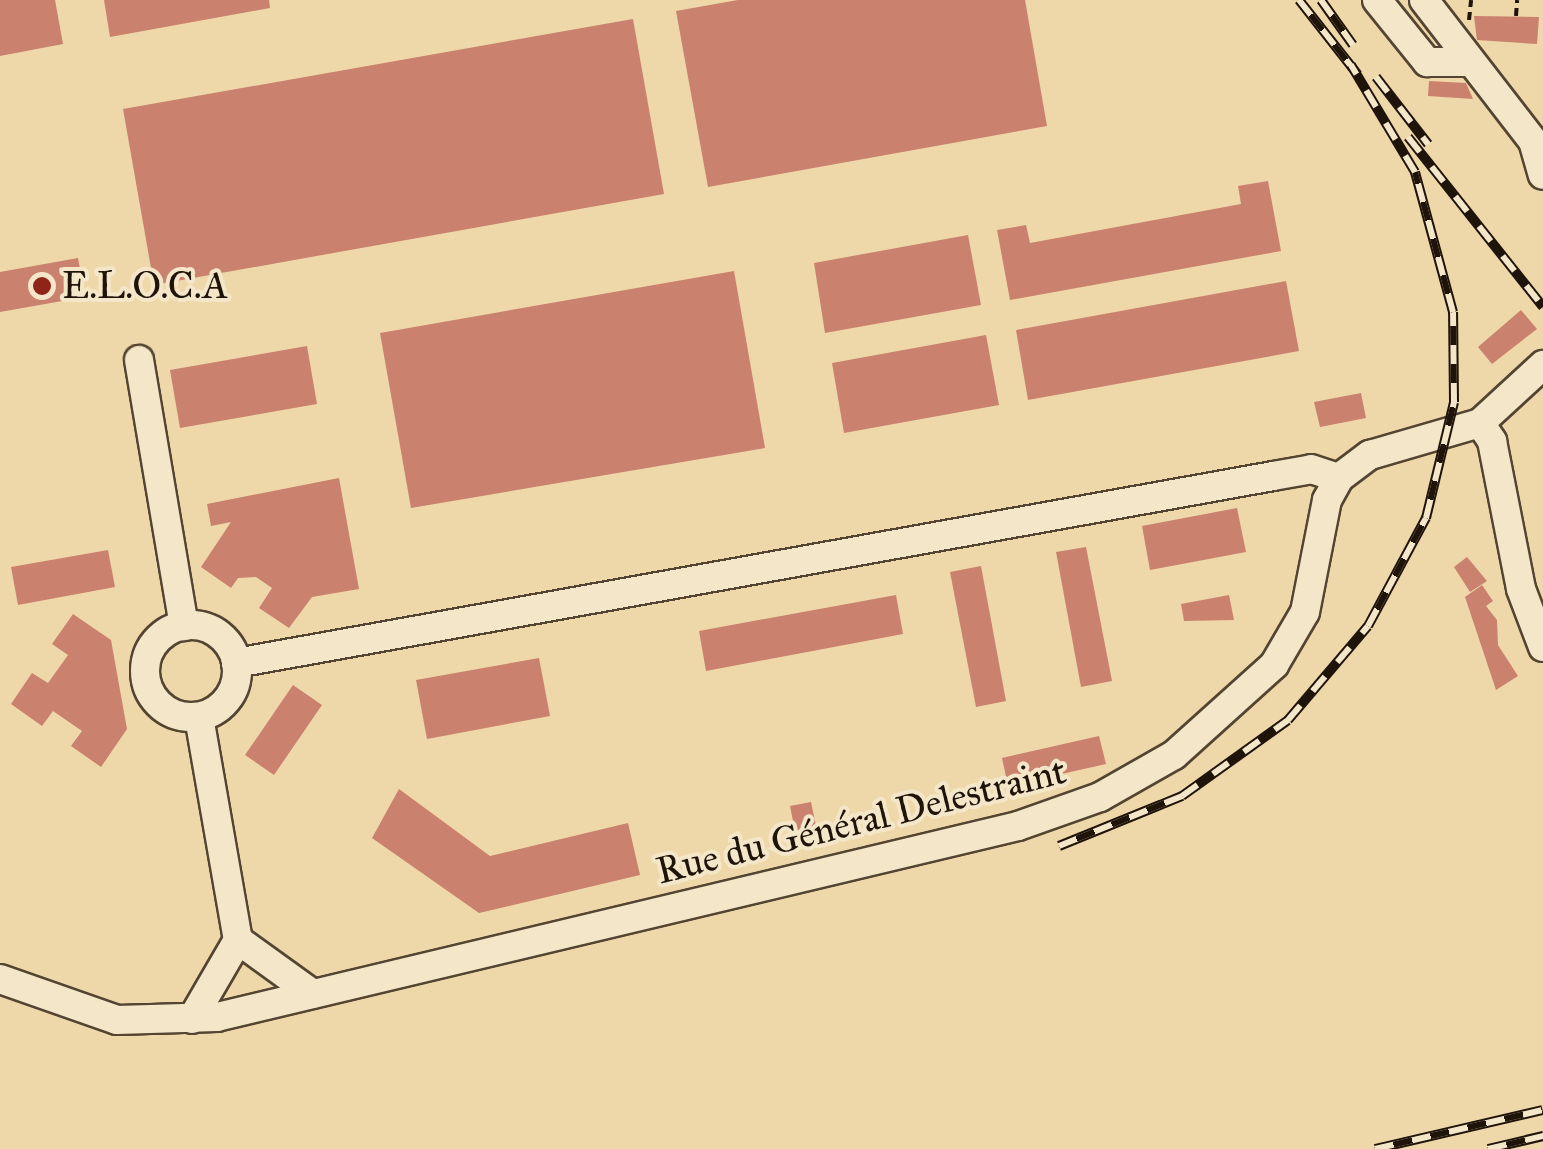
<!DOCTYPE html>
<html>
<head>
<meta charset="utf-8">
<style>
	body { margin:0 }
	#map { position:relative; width:1543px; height:1149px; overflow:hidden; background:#eed8aa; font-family:"IM FELL Great Primer",serif }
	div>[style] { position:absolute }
	.building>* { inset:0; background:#ca816d }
	.path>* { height:4px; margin-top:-2px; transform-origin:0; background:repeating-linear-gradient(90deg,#1f140a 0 8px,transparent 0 13px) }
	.roads { filter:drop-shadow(2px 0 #534532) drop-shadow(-2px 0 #534532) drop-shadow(0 2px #534532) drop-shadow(0 -2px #534532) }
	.minor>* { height:28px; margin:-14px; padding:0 14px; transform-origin:14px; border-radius:14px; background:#f4e6c8 }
	.minor>.ring { margin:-14px; padding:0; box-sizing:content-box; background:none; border:28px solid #f4e6c8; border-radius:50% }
	.rail>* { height:10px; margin-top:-5px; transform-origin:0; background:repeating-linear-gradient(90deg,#f4e6c8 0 19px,#1f140a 0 38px); box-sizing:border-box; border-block:2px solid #1f140a }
	.dots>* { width:28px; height:28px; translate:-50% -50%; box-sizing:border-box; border:5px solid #f4e6c8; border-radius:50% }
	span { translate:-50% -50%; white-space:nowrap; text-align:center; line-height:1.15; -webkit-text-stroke:8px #f4e6c8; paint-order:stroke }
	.poi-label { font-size:38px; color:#1f140a }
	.left { translate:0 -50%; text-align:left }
	.street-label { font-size:38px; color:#1f140a }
</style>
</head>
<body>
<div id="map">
	<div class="building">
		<div style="clip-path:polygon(0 0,55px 0,63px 44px,0 56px)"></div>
		<div style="clip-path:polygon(104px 0,269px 0,270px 8px,110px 37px)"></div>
		<div style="clip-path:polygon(738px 0,1025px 0,1047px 126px,708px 187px,676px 11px)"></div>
		<div style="clip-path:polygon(1474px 16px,1539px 17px,1537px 44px,1477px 40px)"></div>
		<div style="clip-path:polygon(633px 19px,664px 194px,154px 285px,123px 109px)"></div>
		<div style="clip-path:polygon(1429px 81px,1466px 83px,1473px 99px,1428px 96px)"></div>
		<div style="clip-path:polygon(1268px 181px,1281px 251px,1010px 300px,997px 230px,1026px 225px,1030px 243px,1241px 204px,1238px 186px)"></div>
		<div style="clip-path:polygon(968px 235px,981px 305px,825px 333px,814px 263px)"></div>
		<div style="clip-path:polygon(78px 258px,85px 297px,0 312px,0 272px)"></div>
		<div style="clip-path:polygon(734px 271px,765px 448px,411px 508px,380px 333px)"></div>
		<div style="clip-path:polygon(1286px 281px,1299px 351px,1028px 400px,1016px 330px)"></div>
		<div style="clip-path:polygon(1521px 310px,1537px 329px,1492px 364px,1478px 347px)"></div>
		<div style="clip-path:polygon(986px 335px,999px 405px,844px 433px,832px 363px)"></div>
		<div style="clip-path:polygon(307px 346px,317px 404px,180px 428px,170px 370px)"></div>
		<div style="clip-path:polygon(1361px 393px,1366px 418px,1320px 427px,1314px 402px)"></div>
		<div style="clip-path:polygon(339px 478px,359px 589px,312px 597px,289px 628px,259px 608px,272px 588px,256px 577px,238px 578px,231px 588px,201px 567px,231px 522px,211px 526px,207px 504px)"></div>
		<div style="clip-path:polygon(1237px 508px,1246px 552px,1150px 570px,1142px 526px)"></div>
		<div style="clip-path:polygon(1086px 547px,1112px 681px,1081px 687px,1056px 552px)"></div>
		<div style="clip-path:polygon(108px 550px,115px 587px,18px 605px,11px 567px)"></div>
		<div style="clip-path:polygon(1467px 557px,1487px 581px,1470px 592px,1454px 567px)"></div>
		<div style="clip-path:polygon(981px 566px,1006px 701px,976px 707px,950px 572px)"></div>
		<div style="clip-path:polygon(1482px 585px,1493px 601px,1486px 606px,1497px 620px,1498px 645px,1518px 676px,1496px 690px,1465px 597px)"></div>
		<div style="clip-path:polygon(896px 595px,903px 634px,706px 671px,699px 631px)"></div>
		<div style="clip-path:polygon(1229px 595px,1234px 620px,1184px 621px,1181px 604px)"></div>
		<div style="clip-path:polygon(73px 614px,111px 640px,127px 729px,101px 767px,71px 746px,82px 731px,53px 711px,42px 726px,11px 704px,32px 673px,48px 683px,68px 655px,52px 644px)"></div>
		<div style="clip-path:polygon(539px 658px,550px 716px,427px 739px,416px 680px)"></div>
		<div style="clip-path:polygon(293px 685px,322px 705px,274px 775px,245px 755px)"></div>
		<div style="clip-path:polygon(1099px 736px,1106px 764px,1008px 786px,1002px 758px)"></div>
		<div style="clip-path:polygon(399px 789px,490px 856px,628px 823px,640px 875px,479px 913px,372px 838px)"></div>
		<div style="clip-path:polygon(811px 802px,816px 826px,795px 831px,790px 806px)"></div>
	</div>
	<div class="path">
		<div style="left:1516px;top:16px;width:16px;rotate:-86deg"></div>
		<div style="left:1469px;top:20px;width:20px;rotate:-84deg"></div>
	</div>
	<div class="roads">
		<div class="minor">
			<div style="left:1377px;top:0;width:80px;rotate:51.1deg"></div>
			<div style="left:1427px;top:62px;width:41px"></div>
			<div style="left:1424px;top:0;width:178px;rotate:52.3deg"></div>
			<div style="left:1533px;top:141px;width:35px;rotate:74deg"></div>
			<div style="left:139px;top:360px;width:270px;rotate:80.4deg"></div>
			<div style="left:1480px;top:423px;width:22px;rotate:56deg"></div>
			<div style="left:1492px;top:441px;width:151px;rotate:78.9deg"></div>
			<div style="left:1521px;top:589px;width:62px;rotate:69.2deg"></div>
			<div class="ring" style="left:145px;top:625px;width:64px;height:64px"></div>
			<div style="left:236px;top:663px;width:1054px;rotate:-10.22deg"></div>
			<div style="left:1273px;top:476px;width:39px;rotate:-10deg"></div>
			<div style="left:1311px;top:469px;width:29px;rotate:18deg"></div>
			<div style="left:199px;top:717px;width:226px;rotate:80.1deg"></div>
			<div style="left:0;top:979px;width:124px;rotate:19.3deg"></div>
			<div style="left:117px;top:1020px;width:100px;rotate:-1.7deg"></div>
			<div style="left:217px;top:1017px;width:823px;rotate:-13.41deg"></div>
			<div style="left:1018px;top:826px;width:87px;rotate:-19.5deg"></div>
			<div style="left:1100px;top:797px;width:85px;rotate:-29.6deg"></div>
			<div style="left:1174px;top:755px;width:135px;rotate:-42deg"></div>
			<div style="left:1274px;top:665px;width:61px;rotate:-59.7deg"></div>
			<div style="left:1305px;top:612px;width:114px;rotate:-78.9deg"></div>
			<div style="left:1327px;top:500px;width:25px;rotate:-61deg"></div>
			<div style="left:1339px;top:478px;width:39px;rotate:-37deg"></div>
			<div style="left:1370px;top:455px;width:115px;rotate:-16.2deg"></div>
			<div style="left:1480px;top:423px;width:86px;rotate:-42.6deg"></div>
			<div style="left:192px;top:1019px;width:91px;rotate:-59.8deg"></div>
			<div style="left:238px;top:940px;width:92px;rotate:35.8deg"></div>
		</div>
	</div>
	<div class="rail">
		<div style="left:1299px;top:0;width:95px;rotate:51.8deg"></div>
		<div style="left:1321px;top:0;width:55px;rotate:54.6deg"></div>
		<div style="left:1376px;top:77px;width:85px;rotate:52.2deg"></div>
		<div style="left:1408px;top:137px;width:217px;rotate:51.5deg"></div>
		<div style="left:1059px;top:846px;width:133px;rotate:-22.1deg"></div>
		<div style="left:1182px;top:796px;width:130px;rotate:-35.6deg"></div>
		<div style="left:1288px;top:720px;width:123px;rotate:-49.6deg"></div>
		<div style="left:1368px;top:626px;width:123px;rotate:-61.8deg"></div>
		<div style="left:1426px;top:518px;width:119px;rotate:-76.4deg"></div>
		<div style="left:1454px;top:402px;width:90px;rotate:-90.6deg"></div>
		<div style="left:1453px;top:312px;width:145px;rotate:-105.2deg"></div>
		<div style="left:1415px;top:172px;width:125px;rotate:-120.9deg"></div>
		<div style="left:1375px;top:1149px;width:172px;rotate:-13.1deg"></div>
		<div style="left:1488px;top:1149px;width:57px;rotate:-13.3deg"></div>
	</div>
	<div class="dots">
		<div style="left:42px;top:286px;background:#8f2418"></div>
	</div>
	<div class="poi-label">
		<span class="left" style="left:62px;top:286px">E.L.O.C.A</span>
	</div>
	<div class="street-label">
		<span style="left:861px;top:821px;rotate:-14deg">Rue du Général Delestraint</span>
	</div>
</div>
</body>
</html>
